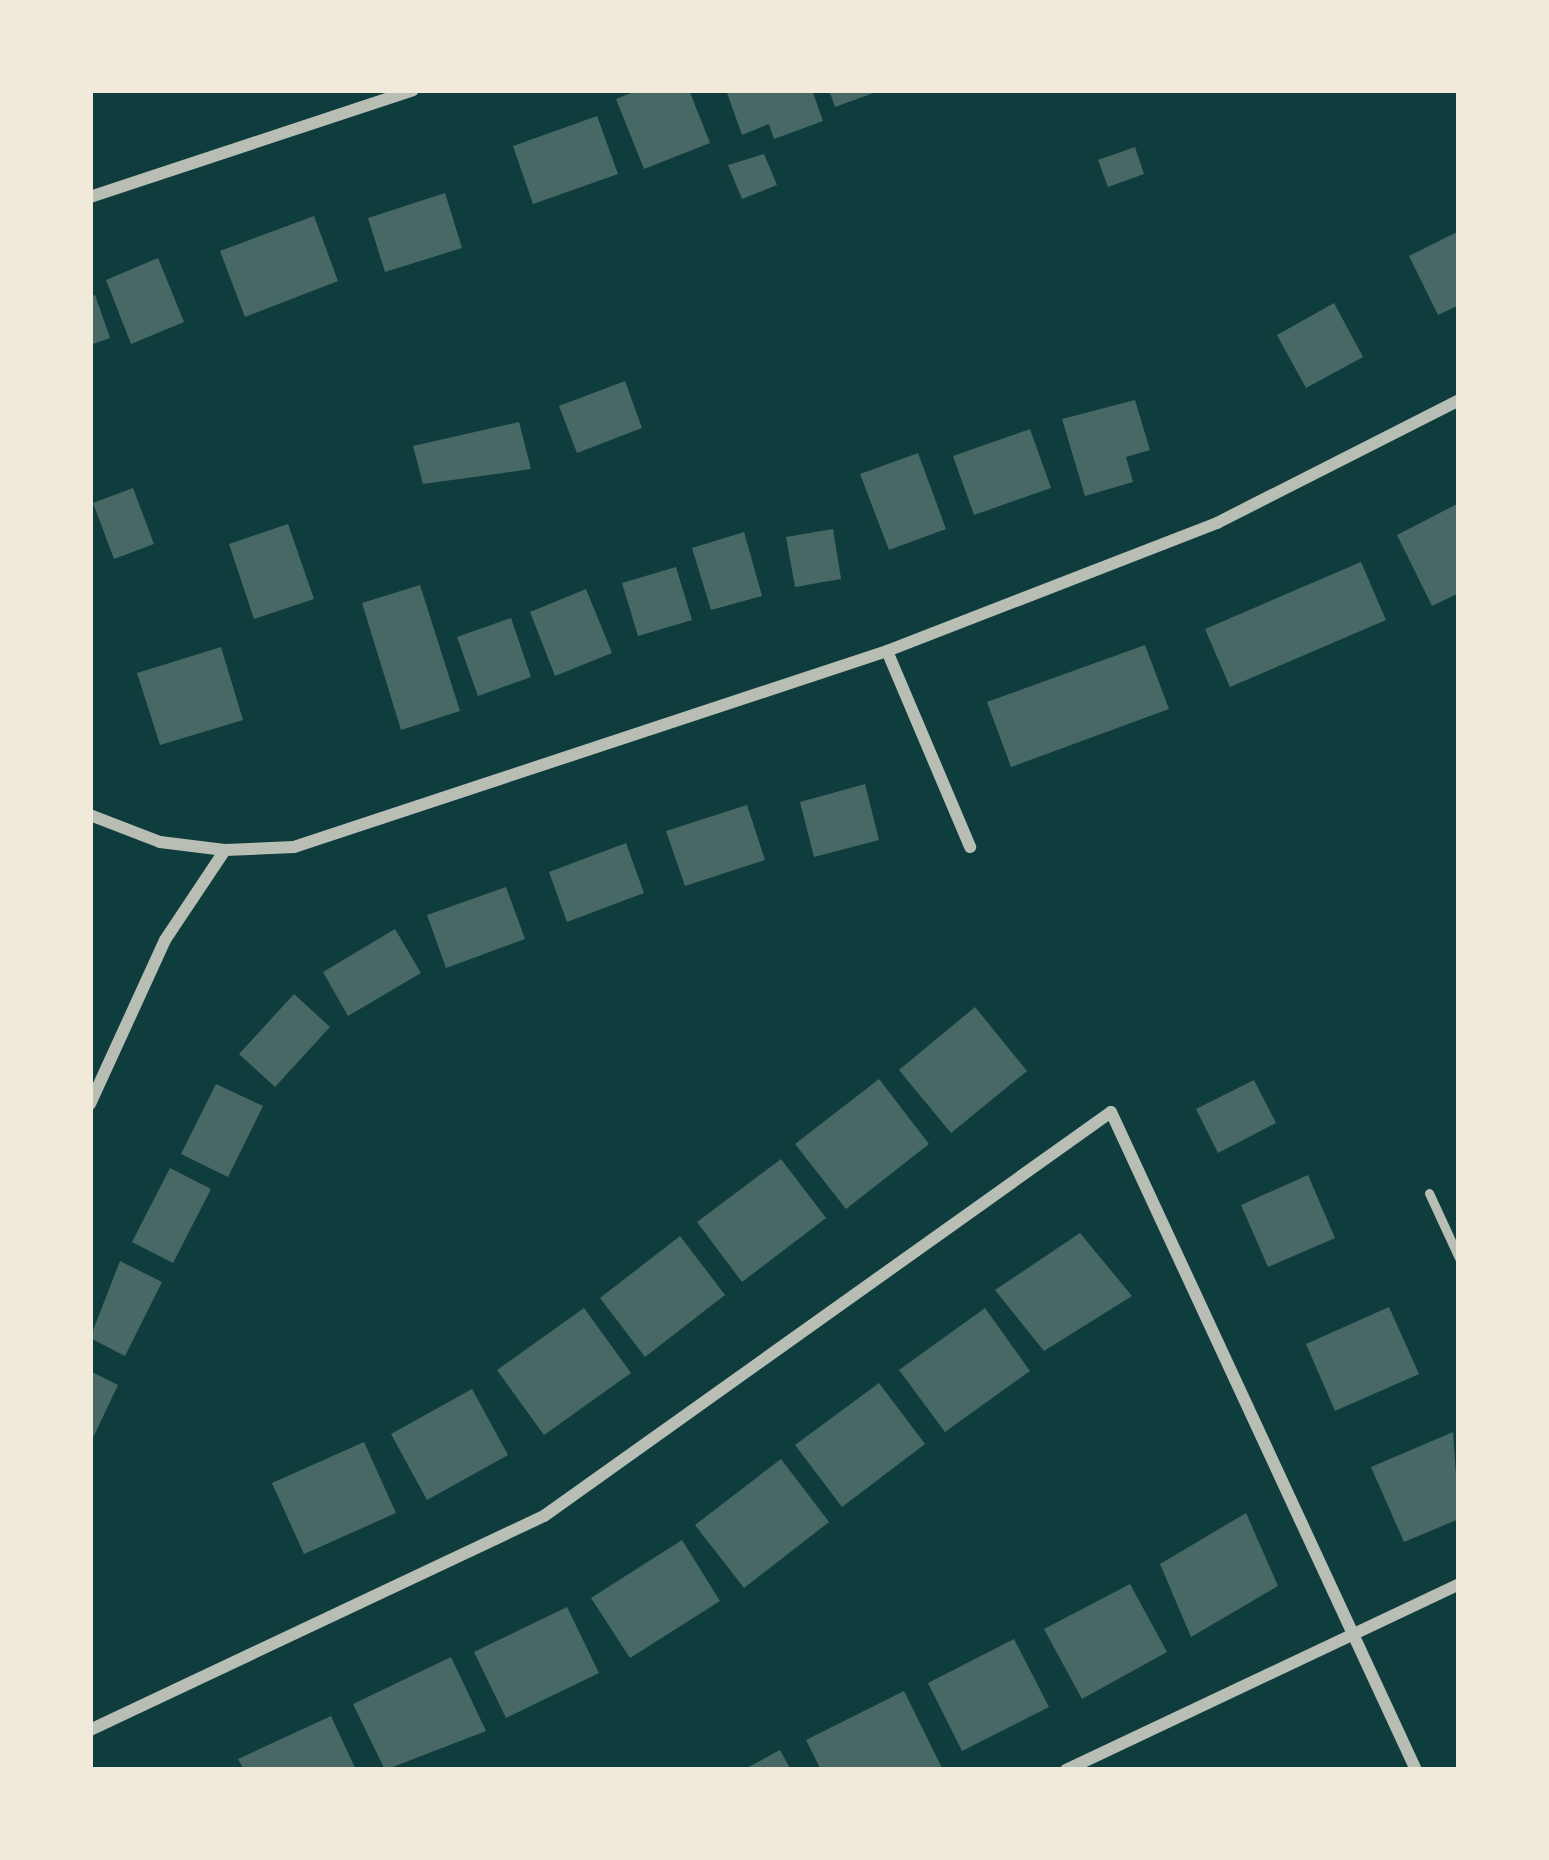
<!DOCTYPE html>
<html>
<head>
<meta charset="utf-8">
<style>
	body { margin:0 }
	#map { position:relative; width:1549px; height:1860px; overflow:hidden; background:#0f3d3e; font-family:"Times New Roman",serif }
	div>[style] { position:absolute }
	.building>* { inset:0; background:#486865 }
	.service>* { height:9px; margin:-4.5px; padding:0 4.5px; transform-origin:4.5px; border-radius:4.5px; background:#b8beb3 }
	.minor>* { height:12px; margin:-6px; padding:0 6px; transform-origin:6px; border-radius:6px; background:#b8beb3 }
	span { translate:-50% -50%; white-space:nowrap; text-align:center; line-height:1.15; -webkit-text-stroke:9px #f1e9da; paint-order:stroke }
	.frame { position:absolute; inset:0; border:93px solid #f1e9da; pointer-events:none }
</style>
</head>
<body>
<div id="map">
	<div class="building">
		<div style="clip-path:polygon(638px 90px,689px 90px,710px 143px,644px 169px,616px 99px)"></div>
		<div style="clip-path:polygon(726px 90px,812px 90px,823px 121px,774px 139px,769px 124px,742px 135px)"></div>
		<div style="clip-path:polygon(829px 90px,879px 90px,879px 91px,835px 107px)"></div>
		<div style="clip-path:polygon(597px 116px,618px 174px,533px 204px,513px 146px)"></div>
		<div style="clip-path:polygon(1135px 147px,1144px 174px,1108px 187px,1098px 160px)"></div>
		<div style="clip-path:polygon(764px 154px,777px 185px,742px 199px,728px 165px)"></div>
		<div style="clip-path:polygon(445px 193px,462px 248px,385px 272px,368px 218px)"></div>
		<div style="clip-path:polygon(314px 216px,338px 281px,245px 317px,220px 251px)"></div>
		<div style="clip-path:polygon(1459px 231px,1459px 305px,1438px 315px,1409px 256px)"></div>
		<div style="clip-path:polygon(158px 258px,184px 322px,131px 344px,106px 280px)"></div>
		<div style="clip-path:polygon(95px 295px,110px 338px,90px 345px,90px 297px)"></div>
		<div style="clip-path:polygon(1334px 303px,1363px 357px,1306px 388px,1277px 335px)"></div>
		<div style="clip-path:polygon(625px 381px,642px 428px,577px 453px,559px 406px)"></div>
		<div style="clip-path:polygon(1135px 400px,1150px 450px,1126px 457px,1133px 482px,1085px 496px,1062px 419px)"></div>
		<div style="clip-path:polygon(519px 422px,531px 469px,423px 484px,413px 446px)"></div>
		<div style="clip-path:polygon(1030px 429px,1051px 488px,974px 515px,953px 456px)"></div>
		<div style="clip-path:polygon(918px 453px,946px 529px,889px 550px,860px 474px)"></div>
		<div style="clip-path:polygon(133px 488px,154px 544px,114px 559px,93px 503px)"></div>
		<div style="clip-path:polygon(1459px 503px,1459px 593px,1432px 606px,1397px 535px)"></div>
		<div style="clip-path:polygon(288px 524px,314px 599px,254px 619px,229px 544px)"></div>
		<div style="clip-path:polygon(833px 529px,841px 579px,795px 587px,786px 537px)"></div>
		<div style="clip-path:polygon(744px 532px,762px 596px,711px 610px,692px 548px)"></div>
		<div style="clip-path:polygon(1361px 562px,1386px 620px,1230px 687px,1205px 629px)"></div>
		<div style="clip-path:polygon(676px 567px,692px 620px,638px 636px,622px 583px)"></div>
		<div style="clip-path:polygon(420px 585px,460px 711px,401px 730px,362px 603px)"></div>
		<div style="clip-path:polygon(586px 589px,612px 653px,555px 676px,530px 612px)"></div>
		<div style="clip-path:polygon(511px 618px,531px 677px,478px 696px,457px 637px)"></div>
		<div style="clip-path:polygon(1145px 645px,1169px 709px,1011px 767px,987px 702px)"></div>
		<div style="clip-path:polygon(221px 647px,243px 720px,160px 745px,137px 673px)"></div>
		<div style="clip-path:polygon(865px 784px,879px 840px,814px 857px,800px 802px)"></div>
		<div style="clip-path:polygon(747px 805px,765px 860px,685px 886px,666px 831px)"></div>
		<div style="clip-path:polygon(626px 843px,644px 893px,567px 922px,549px 872px)"></div>
		<div style="clip-path:polygon(506px 887px,525px 939px,446px 968px,427px 915px)"></div>
		<div style="clip-path:polygon(395px 929px,421px 973px,348px 1016px,323px 972px)"></div>
		<div style="clip-path:polygon(294px 994px,330px 1027px,275px 1087px,239px 1054px)"></div>
		<div style="clip-path:polygon(975px 1007px,1027px 1071px,951px 1133px,899px 1070px)"></div>
		<div style="clip-path:polygon(879px 1079px,929px 1144px,846px 1209px,795px 1144px)"></div>
		<div style="clip-path:polygon(1254px 1080px,1276px 1123px,1218px 1153px,1196px 1109px)"></div>
		<div style="clip-path:polygon(216px 1084px,263px 1106px,228px 1177px,181px 1154px)"></div>
		<div style="clip-path:polygon(781px 1159px,826px 1218px,742px 1282px,697px 1222px)"></div>
		<div style="clip-path:polygon(170px 1168px,211px 1189px,173px 1263px,132px 1242px)"></div>
		<div style="clip-path:polygon(1308px 1175px,1335px 1238px,1268px 1267px,1241px 1205px)"></div>
		<div style="clip-path:polygon(1080px 1233px,1132px 1296px,1044px 1351px,995px 1290px)"></div>
		<div style="clip-path:polygon(680px 1236px,725px 1295px,645px 1357px,600px 1298px)"></div>
		<div style="clip-path:polygon(120px 1261px,162px 1282px,125px 1356px,90px 1338px)"></div>
		<div style="clip-path:polygon(1389px 1307px,1419px 1374px,1335px 1411px,1306px 1344px)"></div>
		<div style="clip-path:polygon(584px 1308px,631px 1373px,544px 1435px,497px 1370px)"></div>
		<div style="clip-path:polygon(985px 1308px,1030px 1371px,945px 1432px,899px 1370px)"></div>
		<div style="clip-path:polygon(90px 1371px,118px 1385px,90px 1444px)"></div>
		<div style="clip-path:polygon(879px 1383px,925px 1444px,842px 1507px,795px 1445px)"></div>
		<div style="clip-path:polygon(472px 1389px,508px 1455px,427px 1500px,391px 1434px)"></div>
		<div style="clip-path:polygon(1453px 1432px,1459px 1519px,1404px 1542px,1371px 1467px)"></div>
		<div style="clip-path:polygon(364px 1442px,396px 1513px,304px 1554px,272px 1483px)"></div>
		<div style="clip-path:polygon(781px 1459px,829px 1522px,744px 1588px,695px 1525px)"></div>
		<div style="clip-path:polygon(1246px 1513px,1278px 1586px,1191px 1637px,1160px 1564px)"></div>
		<div style="clip-path:polygon(682px 1540px,720px 1601px,630px 1658px,591px 1598px)"></div>
		<div style="clip-path:polygon(1130px 1584px,1167px 1652px,1082px 1699px,1044px 1629px)"></div>
		<div style="clip-path:polygon(567px 1607px,599px 1673px,506px 1718px,474px 1652px)"></div>
		<div style="clip-path:polygon(1014px 1639px,1049px 1707px,962px 1751px,928px 1683px)"></div>
		<div style="clip-path:polygon(451px 1657px,486px 1731px,385px 1770px,353px 1704px)"></div>
		<div style="clip-path:polygon(904px 1691px,942px 1768px,821px 1770px,806px 1740px)"></div>
		<div style="clip-path:polygon(331px 1716px,356px 1770px,244px 1770px,238px 1759px)"></div>
		<div style="clip-path:polygon(780px 1750px,791px 1770px,743px 1770px)"></div>
	</div>
	<div class="service">
		<div style="left:1429px;top:1193px;width:72px;rotate:65.2deg"></div>
	</div>
	<div class="minor">
		<div style="left:90px;top:197px;width:340px;rotate:-18.3deg"></div>
		<div style="left:887px;top:651px;width:213px;rotate:67deg"></div>
		<div style="left:90px;top:815px;width:75px;rotate:21.1deg"></div>
		<div style="left:160px;top:842px;width:65px;rotate:7deg"></div>
		<div style="left:90px;top:1104px;width:180px;rotate:-65.4deg"></div>
		<div style="left:165px;top:940px;width:108px;rotate:-56.3deg"></div>
		<div style="left:225px;top:850px;width:69px;rotate:-2.5deg"></div>
		<div style="left:294px;top:847px;width:625px;rotate:-18.29deg"></div>
		<div style="left:887px;top:651px;width:354px;rotate:-21.2deg"></div>
		<div style="left:1217px;top:523px;width:271px;rotate:-26.9deg"></div>
		<div style="left:90px;top:1730px;width:502px;rotate:-25.24deg"></div>
		<div style="left:544px;top:1516px;width:696px;rotate:-35.47deg"></div>
		<div style="left:1111px;top:1112px;width:725px;rotate:65.13deg"></div>
		<div style="left:1066px;top:1770px;width:435px;rotate:-25.3deg"></div>
	</div>
	<div class="frame"></div>
</div>
</body>
</html>
